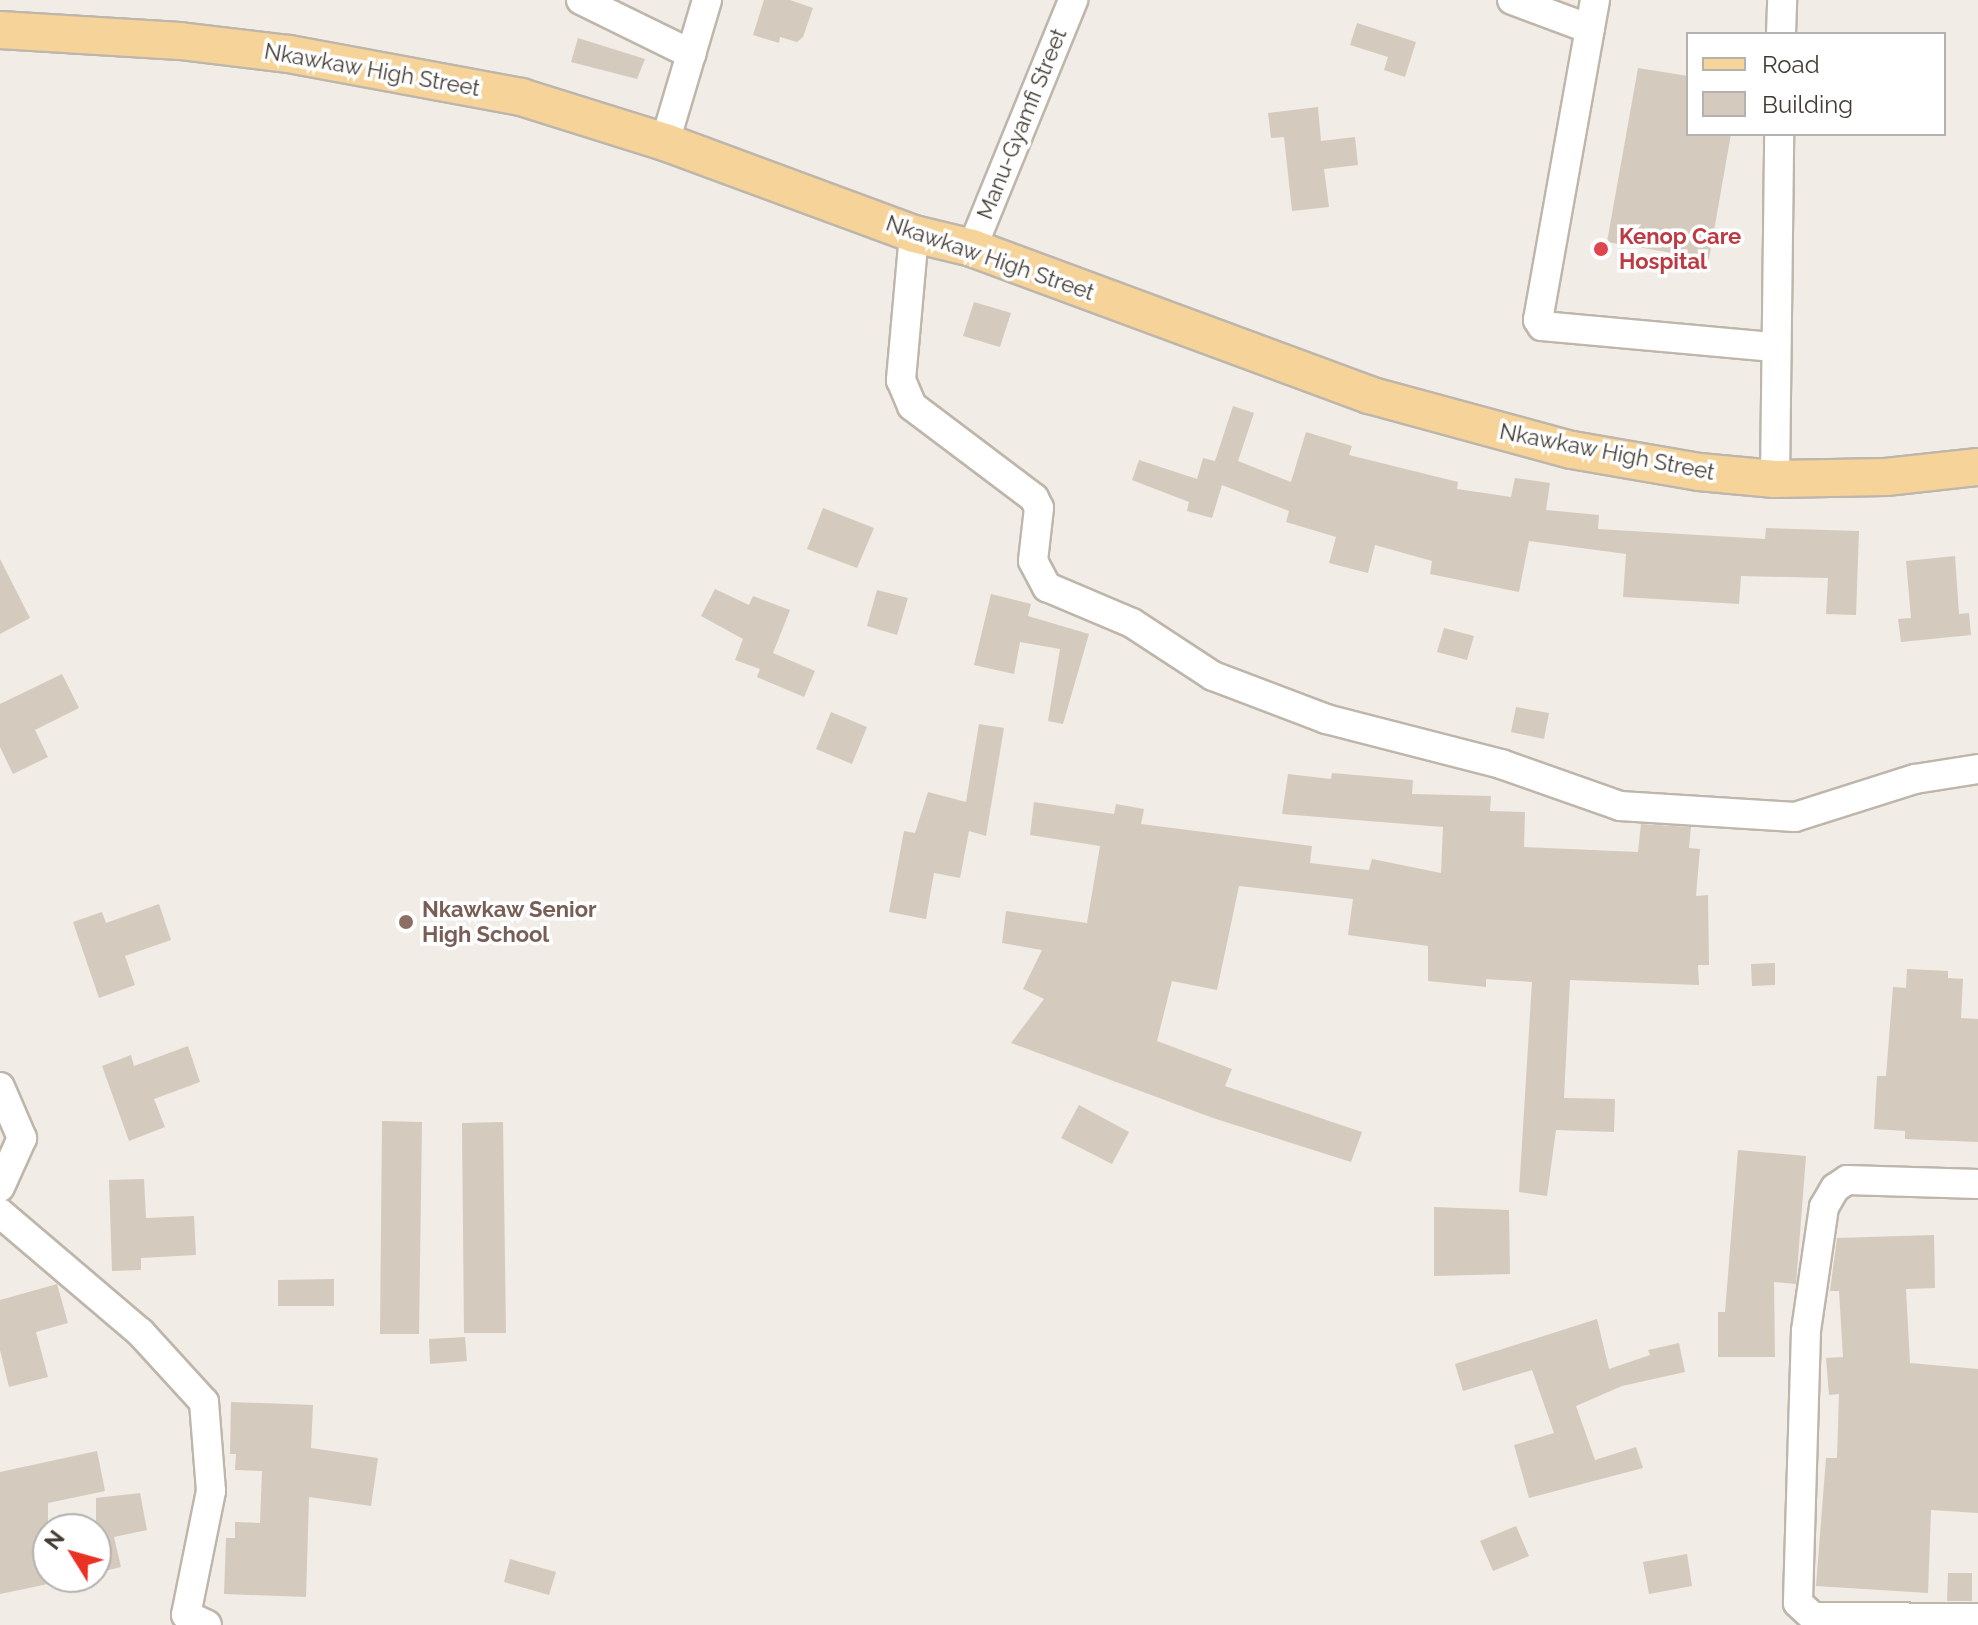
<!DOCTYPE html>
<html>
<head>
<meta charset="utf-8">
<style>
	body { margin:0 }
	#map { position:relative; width:1978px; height:1625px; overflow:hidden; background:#f1ece5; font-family:Raleway,sans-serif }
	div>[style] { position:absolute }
	.building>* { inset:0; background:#d5cabe }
	.roads { filter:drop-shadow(2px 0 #bfb6ab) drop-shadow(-2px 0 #bfb6ab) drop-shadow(0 2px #bfb6ab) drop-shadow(0 -2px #bfb6ab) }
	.minor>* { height:28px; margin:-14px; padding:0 14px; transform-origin:14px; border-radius:14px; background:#fff }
	.major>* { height:36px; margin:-18px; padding:0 18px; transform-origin:18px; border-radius:18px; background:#f6d499 }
	.dots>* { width:22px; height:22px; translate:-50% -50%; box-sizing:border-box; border:4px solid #fff; border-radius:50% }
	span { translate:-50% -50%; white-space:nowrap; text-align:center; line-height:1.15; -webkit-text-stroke:7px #fff; paint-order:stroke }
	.street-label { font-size:22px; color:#433c35 }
	.health-label { font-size:22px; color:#be3a42; font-weight:700 }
	.left { translate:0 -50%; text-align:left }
	.education-label { font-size:22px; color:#785e54; font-weight:700 }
	.legend { position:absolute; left:1686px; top:32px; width:260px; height:104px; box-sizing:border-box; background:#fff; border:2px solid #b4b1ae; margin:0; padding:10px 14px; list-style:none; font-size:24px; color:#433c35 }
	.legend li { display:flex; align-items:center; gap:16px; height:40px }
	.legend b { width:40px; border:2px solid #b4b1ae }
	.north { position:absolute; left:32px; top:1513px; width:80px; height:80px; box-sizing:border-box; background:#fff; border:2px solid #b4b1ae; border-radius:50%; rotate:307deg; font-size:22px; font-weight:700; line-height:32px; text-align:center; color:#433c35 }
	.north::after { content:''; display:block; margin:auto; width:28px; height:36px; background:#e93124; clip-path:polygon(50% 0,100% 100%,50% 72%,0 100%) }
</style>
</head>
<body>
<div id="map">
	<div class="building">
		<div style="clip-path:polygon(764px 0,790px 0,813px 8px,803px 37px,797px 42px,780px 37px,779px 43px,753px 35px)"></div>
		<div style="clip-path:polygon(1357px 23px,1416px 42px,1405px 77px,1384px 70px,1388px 57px,1350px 45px)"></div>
		<div style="clip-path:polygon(578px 38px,645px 59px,637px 79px,571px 62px)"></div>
		<div style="clip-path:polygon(1638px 68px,1688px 76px,1688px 134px,1731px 134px,1709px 259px,1607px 242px)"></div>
		<div style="clip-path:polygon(1318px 107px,1321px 141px,1355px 137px,1358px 165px,1324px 169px,1329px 207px,1292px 211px,1284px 137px,1271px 138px,1268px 113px)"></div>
		<div style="clip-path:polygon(974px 302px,1011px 313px,1000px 347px,963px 336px)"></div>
		<div style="clip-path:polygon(1233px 406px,1254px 413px,1238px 461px,1291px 482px,1306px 432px,1352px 446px,1349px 455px,1458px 482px,1457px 489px,1511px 497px,1515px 478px,1550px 483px,1546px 510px,1599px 515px,1598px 529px,1765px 539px,1766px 528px,1859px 531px,1856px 615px,1826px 614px,1828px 578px,1741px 576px,1739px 604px,1623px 597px,1626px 554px,1529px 541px,1519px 592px,1430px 574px,1432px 561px,1375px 545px,1368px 573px,1329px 563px,1336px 537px,1286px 522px,1289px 511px,1222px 485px,1212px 518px,1187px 511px,1189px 502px,1132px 480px,1139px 460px,1197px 479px,1203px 458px,1215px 461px)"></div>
		<div style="clip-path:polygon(823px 508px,874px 528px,857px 568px,807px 549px)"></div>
		<div style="clip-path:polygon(1955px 556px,1959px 614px,1969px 613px,1971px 635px,1901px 642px,1898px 619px,1911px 618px,1906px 561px)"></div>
		<div style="clip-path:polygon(0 559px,30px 618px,0 634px)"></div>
		<div style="clip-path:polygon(715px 589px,749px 605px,753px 596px,790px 610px,773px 653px,815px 671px,804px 697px,757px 677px,760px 669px,735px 660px,743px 639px,701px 616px)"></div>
		<div style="clip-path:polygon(877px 590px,908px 598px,897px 635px,867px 626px)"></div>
		<div style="clip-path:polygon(991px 594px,1031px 604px,1028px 616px,1089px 634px,1063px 724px,1048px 721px,1060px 649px,1020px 642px,1014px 674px,974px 665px)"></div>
		<div style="clip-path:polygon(1444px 628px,1474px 636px,1467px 660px,1437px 652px)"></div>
		<div style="clip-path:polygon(62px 674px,79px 708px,35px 730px,48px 757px,13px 774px,0 747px,0 704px)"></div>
		<div style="clip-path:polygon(1516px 707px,1549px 713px,1544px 739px,1511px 732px)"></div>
		<div style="clip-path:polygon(831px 712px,867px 727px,852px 764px,816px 749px)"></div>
		<div style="clip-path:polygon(979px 724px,1004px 728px,986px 836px,969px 831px,960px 878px,934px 873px,926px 919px,889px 912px,904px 831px,915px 833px,928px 792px,966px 802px)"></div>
		<div style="clip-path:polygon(1332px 773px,1413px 780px,1412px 794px,1491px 796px,1490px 811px,1525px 812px,1524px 847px,1638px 852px,1641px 824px,1691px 827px,1689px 848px,1700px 849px,1696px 896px,1708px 895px,1709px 965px,1698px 965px,1699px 985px,1570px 980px,1564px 1098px,1615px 1099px,1614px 1132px,1556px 1130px,1547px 1196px,1519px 1192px,1532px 982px,1486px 979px,1486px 987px,1428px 981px,1428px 946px,1348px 935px,1353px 899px,1239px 886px,1217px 990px,1172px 981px,1157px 1041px,1232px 1069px,1225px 1086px,1362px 1132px,1351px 1162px,1213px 1118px,1011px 1043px,1044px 999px,1023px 989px,1042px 950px,1002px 943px,1006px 911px,1087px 923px,1100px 846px,1030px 835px,1034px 802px,1114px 814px,1116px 804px,1144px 809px,1141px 824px,1312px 846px,1310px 863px,1369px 870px,1372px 859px,1441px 873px,1443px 827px,1282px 814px,1288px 774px,1331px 779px)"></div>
		<div style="clip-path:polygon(159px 904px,171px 940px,125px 956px,135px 985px,99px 998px,73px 922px,102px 912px,106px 923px)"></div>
		<div style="clip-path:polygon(1775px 963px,1775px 985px,1752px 986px,1751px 964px)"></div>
		<div style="clip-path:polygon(1907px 969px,1948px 971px,1948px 978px,1963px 979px,1961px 1018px,1978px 1019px,1978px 1142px,1905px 1139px,1905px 1131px,1874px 1129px,1877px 1076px,1886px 1076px,1893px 987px,1906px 988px)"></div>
		<div style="clip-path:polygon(188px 1046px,200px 1082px,154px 1099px,165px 1127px,129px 1141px,102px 1066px,131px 1055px,134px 1066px)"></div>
		<div style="clip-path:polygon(1079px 1105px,1129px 1132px,1112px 1164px,1061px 1138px)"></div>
		<div style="clip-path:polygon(382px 1121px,422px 1122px,419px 1334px,380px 1334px)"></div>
		<div style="clip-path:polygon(503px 1122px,506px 1333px,464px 1333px,462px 1123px)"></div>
		<div style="clip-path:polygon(1738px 1150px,1806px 1156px,1796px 1284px,1774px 1282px,1775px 1357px,1718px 1357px,1718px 1312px,1725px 1312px)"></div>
		<div style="clip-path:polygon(144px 1179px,146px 1218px,194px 1216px,196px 1255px,141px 1258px,141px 1270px,112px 1271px,109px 1180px)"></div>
		<div style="clip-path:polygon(1434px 1207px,1509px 1210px,1510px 1274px,1434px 1276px)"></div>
		<div style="clip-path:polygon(1934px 1235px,1935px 1288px,1906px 1289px,1910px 1363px,1978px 1369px,1978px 1513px,1931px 1510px,1928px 1593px,1816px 1586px,1826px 1458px,1837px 1458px,1839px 1394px,1829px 1395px,1826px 1358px,1843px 1357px,1839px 1291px,1830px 1291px,1837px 1238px)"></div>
		<div style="clip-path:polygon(334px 1279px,334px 1306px,278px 1306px,278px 1280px)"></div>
		<div style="clip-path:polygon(57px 1284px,68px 1323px,36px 1332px,48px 1377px,9px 1387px,0 1350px,0 1300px)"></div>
		<div style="clip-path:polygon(1597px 1319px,1609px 1369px,1650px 1355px,1648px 1350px,1679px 1343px,1685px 1372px,1622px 1386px,1576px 1406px,1595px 1460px,1636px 1447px,1643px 1468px,1529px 1498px,1514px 1445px,1554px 1433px,1532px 1370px,1463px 1391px,1455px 1364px)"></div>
		<div style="clip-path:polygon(465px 1337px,467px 1361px,430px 1364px,429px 1339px)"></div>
		<div style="clip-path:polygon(231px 1402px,313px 1405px,311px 1448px,378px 1458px,371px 1506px,309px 1497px,306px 1597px,224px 1594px,226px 1538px,235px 1538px,235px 1522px,260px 1523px,262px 1471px,235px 1470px,236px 1454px,230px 1454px)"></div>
		<div style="clip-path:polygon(97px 1451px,105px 1491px,48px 1503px,48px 1584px,0 1594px,0 1472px)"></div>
		<div style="clip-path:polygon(140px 1493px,147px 1530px,114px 1537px,121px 1567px,96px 1573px,96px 1498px)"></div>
		<div style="clip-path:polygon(1516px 1526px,1529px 1556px,1493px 1571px,1480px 1541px)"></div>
		<div style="clip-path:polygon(1687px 1554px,1692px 1586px,1649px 1594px,1643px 1562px)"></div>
		<div style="clip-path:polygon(510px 1559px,556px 1572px,549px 1595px,504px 1582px)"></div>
		<div style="clip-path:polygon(1948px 1573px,1972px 1573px,1972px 1601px,1947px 1601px)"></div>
	</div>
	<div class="roads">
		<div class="minor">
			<div style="left:581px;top:0;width:123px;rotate:26.1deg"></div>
			<div style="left:1512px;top:0;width:83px;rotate:20.4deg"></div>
			<div style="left:1595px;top:0;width:325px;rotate:100.1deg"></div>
			<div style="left:1538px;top:320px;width:7px;rotate:56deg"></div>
			<div style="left:1542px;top:326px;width:233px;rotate:5.2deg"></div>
			<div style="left:1781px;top:34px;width:34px;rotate:-88deg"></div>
			<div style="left:665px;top:142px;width:148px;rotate:-73.5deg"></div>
			<div style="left:914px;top:234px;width:147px;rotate:95.1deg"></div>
			<div style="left:901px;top:380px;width:28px;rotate:67deg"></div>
			<div style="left:912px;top:406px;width:153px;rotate:37deg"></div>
			<div style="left:1034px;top:498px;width:11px;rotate:63deg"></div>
			<div style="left:1039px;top:508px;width:53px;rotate:96.5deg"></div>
			<div style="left:1033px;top:561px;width:30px;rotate:62deg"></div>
			<div style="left:1047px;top:587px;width:92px;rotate:23deg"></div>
			<div style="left:1132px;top:623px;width:97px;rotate:33.2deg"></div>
			<div style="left:1213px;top:676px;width:121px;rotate:20.8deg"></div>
			<div style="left:1326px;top:719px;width:181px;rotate:14.4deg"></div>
			<div style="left:1501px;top:764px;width:126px;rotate:19.4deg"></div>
			<div style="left:1620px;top:806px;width:175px;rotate:3.6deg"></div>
			<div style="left:1795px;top:817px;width:126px;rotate:-17.6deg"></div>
			<div style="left:1915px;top:779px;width:64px;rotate:-9deg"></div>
			<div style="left:972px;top:248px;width:268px;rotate:-67.8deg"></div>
			<div style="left:1775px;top:479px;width:345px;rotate:-89.3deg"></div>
			<div style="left:0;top:1087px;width:56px;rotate:66.7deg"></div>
			<div style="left:22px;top:1138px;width:54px;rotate:114.2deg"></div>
			<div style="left:1978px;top:1184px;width:131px;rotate:-178.3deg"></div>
			<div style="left:1847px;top:1180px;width:14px;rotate:146deg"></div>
			<div style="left:1835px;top:1188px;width:22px;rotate:120deg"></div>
			<div style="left:1824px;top:1207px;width:125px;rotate:98.3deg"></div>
			<div style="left:1806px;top:1331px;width:272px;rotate:91.7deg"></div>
			<div style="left:1798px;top:1603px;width:21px;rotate:43deg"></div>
			<div style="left:1813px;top:1617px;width:165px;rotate:0.3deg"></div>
			<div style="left:0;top:1213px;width:184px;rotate:40.4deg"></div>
			<div style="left:140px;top:1332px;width:95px;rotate:47.6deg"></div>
			<div style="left:204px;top:1402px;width:89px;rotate:85.5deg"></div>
			<div style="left:211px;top:1491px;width:126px;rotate:101.4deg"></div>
			<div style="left:186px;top:1615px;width:23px;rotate:25deg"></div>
		</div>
		<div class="major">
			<div style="left:0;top:30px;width:180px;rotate:3.5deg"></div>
			<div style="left:180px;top:41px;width:110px;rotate:6.8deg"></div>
			<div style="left:289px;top:54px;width:236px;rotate:10.5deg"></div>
			<div style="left:521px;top:97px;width:151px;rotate:17.4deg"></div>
			<div style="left:665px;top:142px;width:265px;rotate:20.3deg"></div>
			<div style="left:914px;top:234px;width:60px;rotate:13.6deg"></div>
			<div style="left:972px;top:248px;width:423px;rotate:20.3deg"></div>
			<div style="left:1369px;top:395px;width:210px;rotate:15.2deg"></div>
			<div style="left:1572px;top:450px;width:129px;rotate:9.8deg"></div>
			<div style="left:1699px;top:472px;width:76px;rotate:5.3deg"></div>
			<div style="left:1775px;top:479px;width:111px;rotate:-1deg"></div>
			<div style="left:1886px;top:477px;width:93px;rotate:-6.2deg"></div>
		</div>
	</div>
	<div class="dots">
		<div style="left:1601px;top:249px;background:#e0444e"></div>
		<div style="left:406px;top:922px;background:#8d6e63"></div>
	</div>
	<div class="street-label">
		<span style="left:372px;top:70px;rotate:10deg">Nkawkaw High Street</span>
		<span style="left:1022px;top:124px;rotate:-68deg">Manu-Gyamfi Street</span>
		<span style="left:990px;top:258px;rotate:19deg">Nkawkaw High Street</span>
		<span style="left:1607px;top:452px;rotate:11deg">Nkawkaw High Street</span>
	</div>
	<div class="health-label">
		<span class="left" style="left:1619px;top:249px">Kenop Care<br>Hospital</span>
	</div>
	<div class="education-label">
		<span class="left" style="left:422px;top:922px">Nkawkaw Senior<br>High School</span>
	</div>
	<ul class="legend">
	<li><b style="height:10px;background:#f6d499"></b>Road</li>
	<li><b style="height:22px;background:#d5cabe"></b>Building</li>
	</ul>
	<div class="north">N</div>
</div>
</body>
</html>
